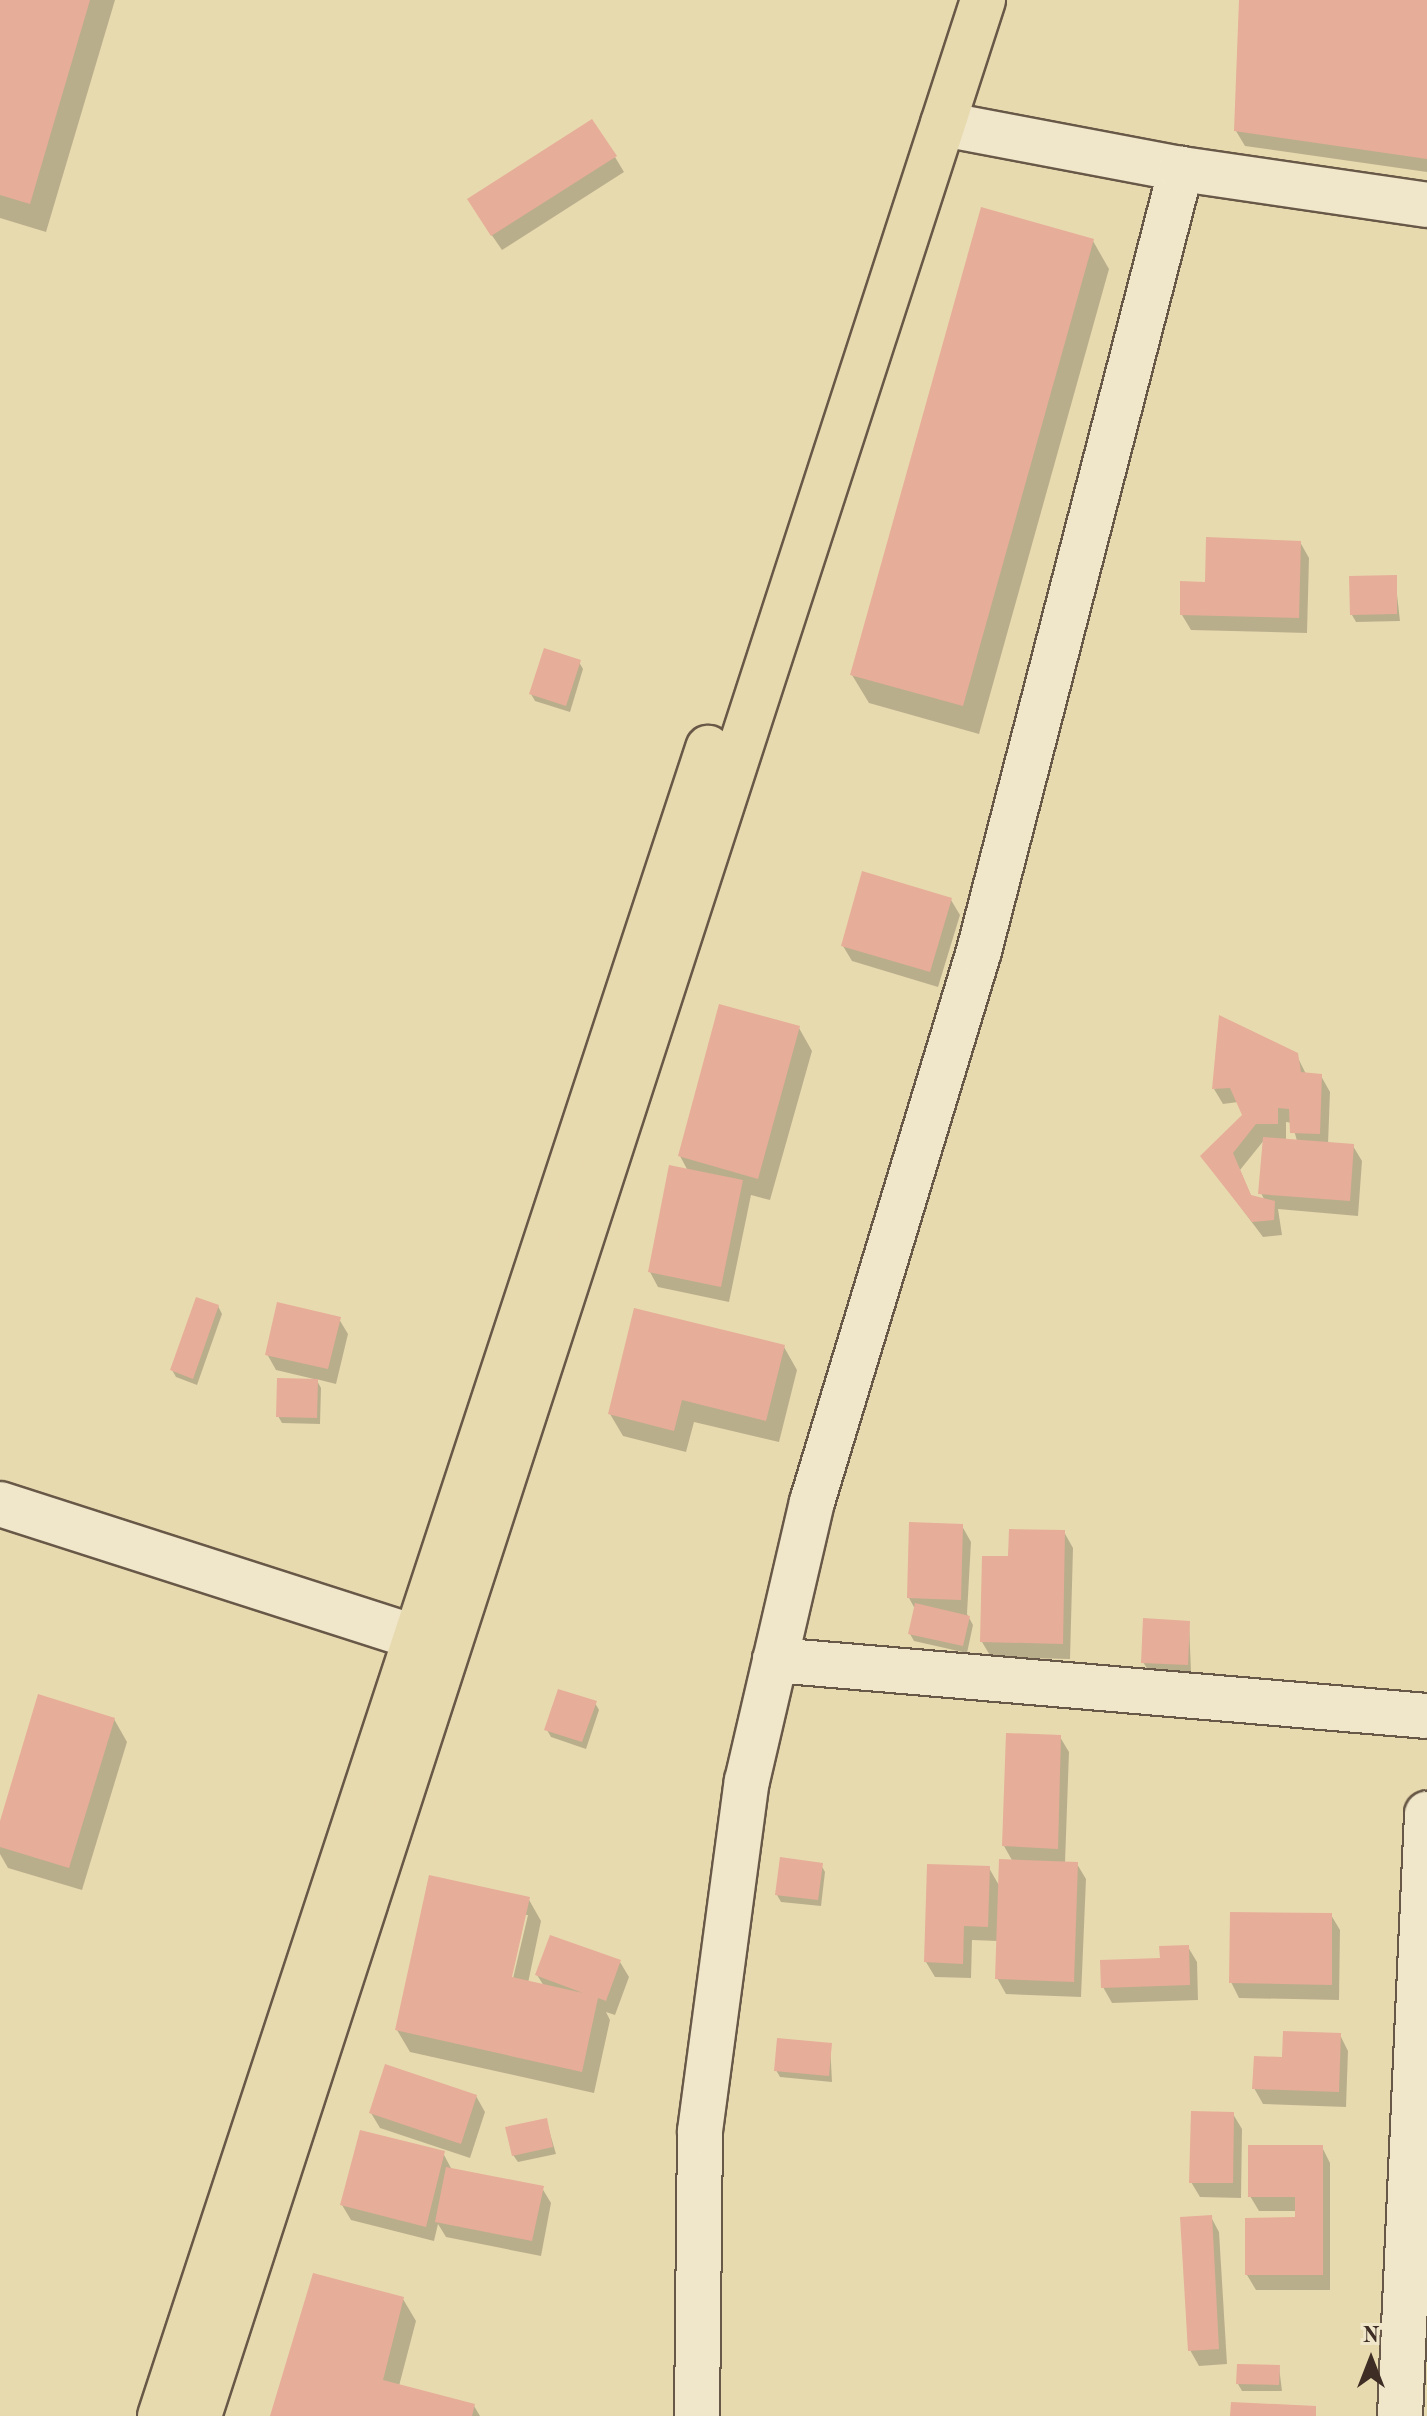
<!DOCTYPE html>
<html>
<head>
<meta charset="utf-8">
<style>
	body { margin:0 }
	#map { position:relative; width:1427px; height:2416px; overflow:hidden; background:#e8daaf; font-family:"Old Standard TT",serif }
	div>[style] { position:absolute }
	.shadow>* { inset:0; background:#0003 }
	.building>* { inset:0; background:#e6ad98 }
	.roads { filter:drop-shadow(2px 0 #685847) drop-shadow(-2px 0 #685847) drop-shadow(0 2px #685847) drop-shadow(0 -2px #685847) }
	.street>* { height:44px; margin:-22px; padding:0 22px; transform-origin:22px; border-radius:22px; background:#f0e7cb }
	.secondary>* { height:44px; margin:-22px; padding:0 22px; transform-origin:22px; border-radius:22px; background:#f0e7cb }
	.primary>* { height:44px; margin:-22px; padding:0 22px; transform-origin:22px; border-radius:22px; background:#e8daaf }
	span { translate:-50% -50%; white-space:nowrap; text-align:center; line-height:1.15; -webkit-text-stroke:6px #f0e7cb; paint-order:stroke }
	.north { position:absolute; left:1331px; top:2320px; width:80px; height:80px; -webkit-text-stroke:6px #f0e7cb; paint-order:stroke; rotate:0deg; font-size:22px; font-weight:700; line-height:32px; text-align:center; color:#3e2d24 }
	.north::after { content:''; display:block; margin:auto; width:28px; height:36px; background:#3e2d24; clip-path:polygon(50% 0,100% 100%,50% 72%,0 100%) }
</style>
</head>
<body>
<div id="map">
	<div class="shadow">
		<div style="clip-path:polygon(0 0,115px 0,46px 232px,0 218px)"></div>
		<div style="clip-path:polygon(1241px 0,1427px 0,1427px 172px,1245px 146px,1236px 131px)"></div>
		<div style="clip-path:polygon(615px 157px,624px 172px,502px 250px,478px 215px)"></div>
		<div style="clip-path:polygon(1093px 241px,1109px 269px,979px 734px,869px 703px,852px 675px)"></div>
		<div style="clip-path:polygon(1300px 542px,1309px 558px,1307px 633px,1191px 630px,1182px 615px,1207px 584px)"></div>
		<div style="clip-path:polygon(1395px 577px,1400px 621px,1356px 622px,1352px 615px)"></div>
		<div style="clip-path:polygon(579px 662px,583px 669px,570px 712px,535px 701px,531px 694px)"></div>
		<div style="clip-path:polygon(951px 900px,960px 915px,938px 987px,852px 961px,843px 946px)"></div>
		<div style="clip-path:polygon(799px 1028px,812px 1051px,770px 1200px,751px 1195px,729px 1302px,658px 1287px,650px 1272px,688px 1171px,680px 1156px)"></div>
		<div style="clip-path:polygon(evenodd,1296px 1054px,1306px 1074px,1321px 1076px,1330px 1092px,1328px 1144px,1353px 1146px,1362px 1161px,1358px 1216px,1278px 1209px,1282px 1235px,1263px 1237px,1202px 1156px,1244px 1115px,1238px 1102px,1223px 1104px,1214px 1089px,1296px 1054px,1286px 1122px,1292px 1123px,1297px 1141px,1286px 1140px,1286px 1122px,1296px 1054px,1265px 1139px,1261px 1193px,1265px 1201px,1252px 1198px,1240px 1170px,1265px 1139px)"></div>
		<div style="clip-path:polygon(218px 1306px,222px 1314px,197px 1385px,176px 1377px,172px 1370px)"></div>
		<div style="clip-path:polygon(339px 1319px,348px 1334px,336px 1384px,316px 1379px,321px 1388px,320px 1424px,282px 1423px,278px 1416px,314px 1379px,276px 1370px,267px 1354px)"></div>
		<div style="clip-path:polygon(784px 1347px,797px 1370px,779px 1442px,694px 1422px,686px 1452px,623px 1436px,610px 1414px)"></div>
		<div style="clip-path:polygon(962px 1526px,971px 1542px,967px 1614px,973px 1625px,967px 1653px,914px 1641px,910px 1634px,915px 1609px,909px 1598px)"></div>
		<div style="clip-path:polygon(1064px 1532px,1073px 1548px,1070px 1659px,991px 1657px,982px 1642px,1010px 1558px)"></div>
		<div style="clip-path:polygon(1189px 1623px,1191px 1672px,1148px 1670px,1143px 1662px)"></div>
		<div style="clip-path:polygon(595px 1703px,599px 1710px,586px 1749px,551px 1737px,547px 1730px)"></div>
		<div style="clip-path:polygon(114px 1719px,127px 1742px,82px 1890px,8px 1868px,0 1854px,0 1828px)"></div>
		<div style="clip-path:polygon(1060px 1737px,1069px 1752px,1065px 1863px,1077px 1864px,1086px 1879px,1081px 1997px,1006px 1994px,997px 1978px,998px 1941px,972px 1940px,971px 1978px,935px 1977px,926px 1962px,989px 1868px,1000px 1887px,1013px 1862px,1004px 1846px)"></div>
		<div style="clip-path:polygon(821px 1865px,825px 1872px,821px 1906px,781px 1902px,777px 1895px)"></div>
		<div style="clip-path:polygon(evenodd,528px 1898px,541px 1921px,528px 1983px,544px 1986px,537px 1975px,620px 1962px,629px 1977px,615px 2015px,606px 2012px,610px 2020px,594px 2093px,410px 2052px,397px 2030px,528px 1898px,524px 1915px,528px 1915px,511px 1987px,507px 1986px,524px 1915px)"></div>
		<div style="clip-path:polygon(1331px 1915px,1340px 1930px,1339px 2000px,1239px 1998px,1231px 1982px)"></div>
		<div style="clip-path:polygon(1188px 1947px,1197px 1962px,1198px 2000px,1112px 2003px,1103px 1987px)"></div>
		<div style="clip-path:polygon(1340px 2035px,1348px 2051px,1346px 2107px,1263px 2104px,1254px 2088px)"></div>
		<div style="clip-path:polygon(830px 2044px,832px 2082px,780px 2077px,776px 2070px)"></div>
		<div style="clip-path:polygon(476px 2096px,485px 2112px,470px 2158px,380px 2128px,371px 2113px)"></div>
		<div style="clip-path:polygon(1233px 2114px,1242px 2129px,1241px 2198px,1200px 2197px,1191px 2182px)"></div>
		<div style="clip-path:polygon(546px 2120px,556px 2154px,518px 2162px,513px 2155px)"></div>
		<div style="clip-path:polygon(1322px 2147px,1330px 2163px,1330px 2290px,1256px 2290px,1247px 2275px,1297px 2219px,1297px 2211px,1259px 2211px,1250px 2196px)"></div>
		<div style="clip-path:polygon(443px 2153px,452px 2170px,542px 2188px,551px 2203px,541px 2256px,446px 2237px,438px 2224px,434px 2241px,351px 2220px,342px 2205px)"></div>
		<div style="clip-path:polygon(1211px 2217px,1219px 2232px,1227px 2364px,1199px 2366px,1190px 2350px)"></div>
		<div style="clip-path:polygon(403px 2299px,416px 2321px,399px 2386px,474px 2406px,480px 2416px,272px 2416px)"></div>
		<div style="clip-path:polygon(1279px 2367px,1282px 2391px,1242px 2391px,1238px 2384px)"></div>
	</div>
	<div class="building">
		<div style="clip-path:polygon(0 0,90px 0,30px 204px,0 195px)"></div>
		<div style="clip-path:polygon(1239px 0,1427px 0,1427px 159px,1234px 131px)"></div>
		<div style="clip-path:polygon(592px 119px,617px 156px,491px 236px,467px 199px)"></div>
		<div style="clip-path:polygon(981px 207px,1094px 239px,963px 706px,850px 675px)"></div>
		<div style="clip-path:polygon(1206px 537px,1301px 541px,1299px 618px,1180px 615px,1180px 581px,1205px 582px)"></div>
		<div style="clip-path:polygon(1397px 575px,1397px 614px,1350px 615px,1349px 576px)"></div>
		<div style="clip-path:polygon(544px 648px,581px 660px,566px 706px,529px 694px)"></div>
		<div style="clip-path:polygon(862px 871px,952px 898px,930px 972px,841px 946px)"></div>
		<div style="clip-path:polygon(719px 1004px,800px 1026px,758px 1179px,678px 1156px)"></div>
		<div style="clip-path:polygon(1219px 1015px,1298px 1053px,1301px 1072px,1322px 1074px,1320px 1134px,1290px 1133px,1289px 1109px,1278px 1108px,1278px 1124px,1256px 1124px,1233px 1153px,1251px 1195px,1275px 1201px,1274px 1220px,1252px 1222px,1200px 1156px,1242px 1115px,1230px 1088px,1212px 1089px)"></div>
		<div style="clip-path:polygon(1263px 1137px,1354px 1144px,1350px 1201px,1258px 1194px)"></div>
		<div style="clip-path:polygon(669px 1165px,743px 1180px,721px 1287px,648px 1272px)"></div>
		<div style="clip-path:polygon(196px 1297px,219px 1305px,193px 1379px,170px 1370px)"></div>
		<div style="clip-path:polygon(277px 1302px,341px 1317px,328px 1369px,265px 1355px)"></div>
		<div style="clip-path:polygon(634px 1308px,785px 1345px,766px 1421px,682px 1400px,674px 1431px,608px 1414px)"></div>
		<div style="clip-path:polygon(277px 1378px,318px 1379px,317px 1418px,276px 1417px)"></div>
		<div style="clip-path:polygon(909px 1522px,963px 1524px,961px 1600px,907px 1598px)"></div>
		<div style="clip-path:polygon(1009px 1529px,1065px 1530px,1063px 1644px,980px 1642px,982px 1556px,1008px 1556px)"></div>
		<div style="clip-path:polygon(915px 1603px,970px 1616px,963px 1646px,908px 1634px)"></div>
		<div style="clip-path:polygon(1143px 1618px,1190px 1621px,1188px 1665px,1141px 1663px)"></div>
		<div style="clip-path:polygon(558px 1689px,597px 1701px,582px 1742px,544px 1730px)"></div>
		<div style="clip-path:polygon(38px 1694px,115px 1718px,69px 1868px,0 1847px,0 1821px)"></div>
		<div style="clip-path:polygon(1006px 1733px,1061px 1735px,1058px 1849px,1002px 1846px)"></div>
		<div style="clip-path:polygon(780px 1857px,823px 1863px,818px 1900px,775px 1895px)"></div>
		<div style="clip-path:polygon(999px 1859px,1078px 1862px,1074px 1982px,995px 1979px)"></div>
		<div style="clip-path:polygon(927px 1864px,990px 1866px,988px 1927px,964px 1926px,963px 1964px,924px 1962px)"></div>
		<div style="clip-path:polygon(429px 1875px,530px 1897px,512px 1977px,583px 1993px,535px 1975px,550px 1935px,621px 1960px,606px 2001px,598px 1998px,582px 2072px,395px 2030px)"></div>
		<div style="clip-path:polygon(1230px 1912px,1332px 1913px,1332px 1985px,1229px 1983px)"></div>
		<div style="clip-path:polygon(1189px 1945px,1190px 1985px,1101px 1988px,1100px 1960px,1160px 1958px,1159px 1946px)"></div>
		<div style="clip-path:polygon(1283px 2031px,1341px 2033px,1339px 2092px,1252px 2089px,1254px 2056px,1282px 2057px)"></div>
		<div style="clip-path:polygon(777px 2038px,832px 2043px,829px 2076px,774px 2071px)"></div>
		<div style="clip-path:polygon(385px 2064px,477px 2095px,461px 2144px,369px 2113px)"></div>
		<div style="clip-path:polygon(1191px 2111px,1234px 2112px,1233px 2183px,1189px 2183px)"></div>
		<div style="clip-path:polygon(547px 2118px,553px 2147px,512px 2156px,505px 2127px)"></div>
		<div style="clip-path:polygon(360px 2130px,445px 2151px,426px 2227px,340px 2205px)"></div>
		<div style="clip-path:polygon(1248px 2145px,1323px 2145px,1323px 2275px,1245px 2275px,1245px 2218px,1295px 2217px,1295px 2197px,1248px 2197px)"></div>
		<div style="clip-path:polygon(446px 2167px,544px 2186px,532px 2241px,435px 2222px)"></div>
		<div style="clip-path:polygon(1212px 2215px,1219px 2349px,1188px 2351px,1180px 2217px)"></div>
		<div style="clip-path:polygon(313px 2273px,404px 2297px,383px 2380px,475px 2404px,472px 2416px,270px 2416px)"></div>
		<div style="clip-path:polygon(1237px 2364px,1280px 2365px,1279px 2385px,1236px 2384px)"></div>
		<div style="clip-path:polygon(1231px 2402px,1316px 2406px,1316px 2416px,1230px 2416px)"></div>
	</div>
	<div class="roads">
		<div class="street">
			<div style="left:0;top:1504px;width:438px;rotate:17.8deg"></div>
			<div style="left:775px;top:1660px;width:654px;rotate:4.91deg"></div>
			<div style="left:697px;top:2416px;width:285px;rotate:-89.4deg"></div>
			<div style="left:700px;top:2131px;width:353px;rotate:-82.4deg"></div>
			<div style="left:747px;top:1781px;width:286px;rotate:-76.9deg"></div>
			<div style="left:812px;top:1502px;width:576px;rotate:-73.14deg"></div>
			<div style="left:979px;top:951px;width:808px;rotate:-75.52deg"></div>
		</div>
		<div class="secondary">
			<div style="left:943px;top:124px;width:242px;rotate:10.7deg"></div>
			<div style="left:1181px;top:169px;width:249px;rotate:8.3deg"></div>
			<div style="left:1400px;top:2416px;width:603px;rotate:-87.43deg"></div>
		</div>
		<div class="primary">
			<div style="left:160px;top:2416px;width:1756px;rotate:-71.81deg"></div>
			<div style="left:199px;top:2416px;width:2540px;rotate:-72.02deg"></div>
		</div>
	</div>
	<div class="north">N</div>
</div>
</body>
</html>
